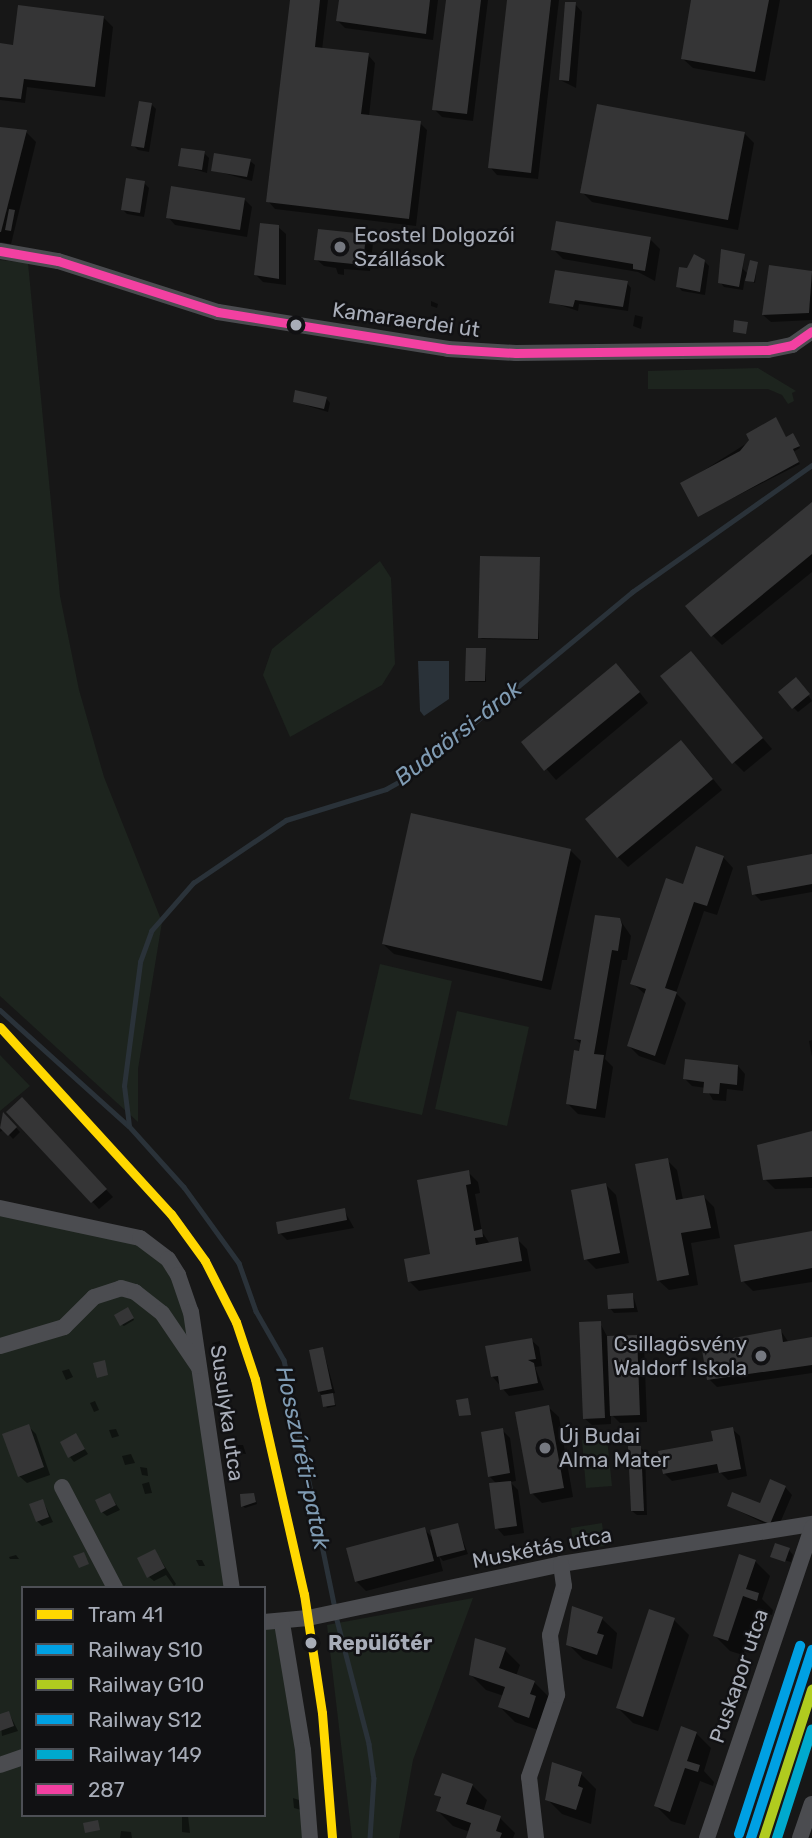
<!DOCTYPE html>
<html>
<head>
<meta charset="utf-8">
<style>
	body { margin:0 }
	#map { position:relative; width:812px; height:1838px; overflow:hidden; background:#171717; font-family:Rubik,sans-serif }
	div>[style] { position:absolute }
	.green>* { inset:0; background:#1d241e }
	.water>* { inset:0; background:#2a3239 }
	.shadow>* { inset:0; background:#0007 }
	.stream>* { height:4.5px; margin:-2.25px; padding:0 2.25px; transform-origin:2.25px; border-radius:2.25px; background:#2a3239 }
	.building>* { inset:0; background:#353536 }
	.minor>* { height:16px; margin:-8px; padding:0 8px; transform-origin:8px; border-radius:8px; background:#4b4c50 }
	.bus-1>* { height:9px; margin:-4.5px; padding:0 4.5px; transform-origin:4.5px; border-radius:4.5px; background:#f240a1 }
	.rail-1>* { height:10px; margin:-5px; padding:0 5px; transform-origin:5px; border-radius:5px; background:#00a0e3 }
	.rail-2>* { height:10px; margin:-5px; padding:0 5px; transform-origin:5px; border-radius:5px; background:#b0cb1f }
	.rail-3>* { height:10px; margin:-5px; padding:0 5px; transform-origin:5px; border-radius:5px; background:#00a0e3 }
	.rail-4>* { height:10px; margin:-5px; padding:0 5px; transform-origin:5px; border-radius:5px; background:#00a9ce }
	.tram-1>* { height:9px; margin:-4.5px; padding:0 4.5px; transform-origin:4.5px; border-radius:4.5px; background:#ffd800 }
	.dots>* { width:19px; height:19px; translate:-50% -50%; box-sizing:border-box; border:4px solid #111113; border-radius:50% }
	span { translate:-50% -50%; white-space:nowrap; text-align:center; line-height:1.15; -webkit-text-stroke:5px #111113; paint-order:stroke }
	.poi-label { font-size:21px; color:#a8adb8 }
	.left { translate:0 -50%; text-align:left }
	.right { translate:-100% -50%; text-align:right }
	.street-label { font-size:21px; color:#a8adb8 }
	.stop-label { font-size:21px; color:#a8adb8; font-weight:700 }
	.water-label { font-size:23px; color:#7f9bb3; font-style:italic }
	.legend { position:absolute; left:21px; top:1586px; width:245px; height:231px; box-sizing:border-box; background:#111113; border:2px solid #4d4f55; margin:0; padding:9px 12px; list-style:none; font-size:21px; color:#a8adb8 }
	.legend li { display:flex; align-items:center; gap:14px; height:35px }
	.legend b { width:35px; border:2px solid #4d4f55 }
</style>
</head>
<body>
<div id="map">
	<div class="green">
		<div style="clip-path:polygon(0 260px,28px 263px,60px 596px,79px 690px,104px 777px,162px 922px,138px 1069px,138px 1122px,0 996px)"></div>
		<div style="clip-path:polygon(758px 368px,796px 391px,792px 393px,794px 401px,788px 404px,782px 395px,768px 389px,648px 389px,648px 371px)"></div>
		<div style="clip-path:polygon(380px 561px,391px 578px,395px 664px,382px 685px,290px 737px,263px 675px,272px 649px)"></div>
		<div style="clip-path:polygon(380px 964px,452px 981px,422px 1115px,349px 1099px)"></div>
		<div style="clip-path:polygon(457px 1011px,529px 1027px,507px 1126px,435px 1109px)"></div>
		<div style="clip-path:polygon(0 1055px,30px 1086px,0 1111px)"></div>
		<div style="clip-path:polygon(0 1202px,86px 1223px,156px 1253px,185px 1299px,232px 1588px,23px 1588px,23px 1815px,264px 1815px,264px 1622px,282px 1623px,310px 1838px,0 1838px)"></div>
		<div style="clip-path:polygon(607px 1438px,612px 1486px,586px 1488px,582px 1440px)"></div>
		<div style="clip-path:polygon(602px 1523px,605px 1546px,574px 1550px,571px 1528px)"></div>
		<div style="clip-path:polygon(473px 1598px,413px 1760px,399px 1838px,352px 1838px,327px 1625px)"></div>
	</div>
	<div class="water">
		<div style="clip-path:polygon(418px 661px,449px 661px,449px 699px,424px 716px,420px 711px)"></div>
	</div>
	<div class="shadow">
		<div style="clip-path:polygon(292px 0,328px 0,322px 50px,368px 55px,375px 63px,369px 116px,420px 123px,427px 130px,416px 226px,275px 209px,268px 201px)"></div>
		<div style="clip-path:polygon(341px 0,438px 0,433px 40px,345px 28px,338px 21px)"></div>
		<div style="clip-path:polygon(448px 0,488px 0,473px 121px,442px 117px,434px 109px)"></div>
		<div style="clip-path:polygon(509px 0,559px 0,538px 179px,497px 175px,490px 167px)"></div>
		<div style="clip-path:polygon(693px 0,780px 0,765px 81px,693px 68px,682px 58px)"></div>
		<div style="clip-path:polygon(575px 4px,582px 12px,576px 88px,560px 80px)"></div>
		<div style="clip-path:polygon(103px 17px,113px 27px,105px 97px,27px 87px,25px 103px,0 100px,0 45px,15px 47px)"></div>
		<div style="clip-path:polygon(152px 105px,156px 109px,149px 152px,138px 150px,133px 145px)"></div>
		<div style="clip-path:polygon(0 128px,26px 132px,36px 142px,11px 244px,0 242px)"></div>
		<div style="clip-path:polygon(744px 133px,754px 143px,738px 230px,592px 202px,582px 192px)"></div>
		<div style="clip-path:polygon(204px 153px,209px 158px,207px 173px,180px 165px)"></div>
		<div style="clip-path:polygon(250px 161px,255px 165px,252px 181px,212px 170px)"></div>
		<div style="clip-path:polygon(144px 183px,149px 188px,144px 217px,127px 214px,122px 209px)"></div>
		<div style="clip-path:polygon(245px 200px,252px 207px,247px 237px,175px 225px,168px 217px)"></div>
		<div style="clip-path:polygon(278px 227px,286px 234px,286px 285px,263px 282px,256px 275px)"></div>
		<div style="clip-path:polygon(365px 236px,373px 243px,370px 271px,344px 269px,344px 275px,338px 274px,336px 268px,324px 266px,316px 259px)"></div>
		<div style="clip-path:polygon(650px 239px,660px 249px,655px 281px,638px 272px,563px 259px,553px 249px)"></div>
		<div style="clip-path:polygon(722px 251px,744px 256px,743px 269px,748px 274px,757px 263px,755px 283px,745px 278px,743px 290px,724px 287px,720px 282px)"></div>
		<div style="clip-path:polygon(704px 261px,709px 266px,705px 295px,682px 291px,678px 286px)"></div>
		<div style="clip-path:polygon(771px 267px,812px 273px,812px 320px,771px 322px,763px 315px)"></div>
		<div style="clip-path:polygon(627px 283px,631px 288px,628px 311px,579px 304px,578px 311px,551px 302px)"></div>
		<div style="clip-path:polygon(431px 301px,438px 304px,437px 308px,431px 306px)"></div>
		<div style="clip-path:polygon(635px 315px,643px 317px,641px 329px,633px 326px)"></div>
		<div style="clip-path:polygon(326px 398px,330px 403px,328px 412px,295px 402px)"></div>
		<div style="clip-path:polygon(794px 437px,800px 448px,793px 452px,800px 464px,699px 515px,682px 484px,752px 440px)"></div>
		<div style="clip-path:polygon(812px 505px,812px 572px,722px 645px,712px 635px)"></div>
		<div style="clip-path:polygon(539px 559px,539px 640px,482px 639px,480px 638px)"></div>
		<div style="clip-path:polygon(485px 650px,486px 682px,469px 682px,467px 680px)"></div>
		<div style="clip-path:polygon(691px 653px,772px 749px,744px 772px,734px 762px)"></div>
		<div style="clip-path:polygon(626px 675px,648px 703px,556px 780px,523px 742px)"></div>
		<div style="clip-path:polygon(801px 684px,812px 701px,798px 712px,794px 708px)"></div>
		<div style="clip-path:polygon(691px 752px,722px 790px,628px 867px,618px 857px)"></div>
		<div style="clip-path:polygon(413px 815px,571px 851px,581px 861px,551px 990px,394px 954px,383px 944px)"></div>
		<div style="clip-path:polygon(812px 856px,812px 892px,761px 901px,754px 894px)"></div>
		<div style="clip-path:polygon(723px 857px,733px 868px,717px 915px,704px 911px,676px 993px,686px 1003px,665px 1065px,639px 1056px,629px 1046px,646px 995px,632px 983px,684px 886px)"></div>
		<div style="clip-path:polygon(620px 920px,631px 936px,627px 960px,622px 960px,605px 1059px,613px 1067px,605px 1118px,578px 1114px,568px 1104px,582px 1045px,575px 1039px)"></div>
		<div style="clip-path:polygon(812px 1040px,812px 1057px,809px 1041px)"></div>
		<div style="clip-path:polygon(738px 1066px,745px 1074px,743px 1091px,727px 1089px,726px 1101px,713px 1100px,706px 1088px,692px 1086px,685px 1079px)"></div>
		<div style="clip-path:polygon(29px 1107px,113px 1197px,99px 1209px,9px 1112px)"></div>
		<div style="clip-path:polygon(3px 1114px,20px 1132px,13px 1139px,4px 1129px,0 1132px)"></div>
		<div style="clip-path:polygon(812px 1134px,812px 1188px,775px 1189px,765px 1179px)"></div>
		<div style="clip-path:polygon(667px 1160px,677px 1170px,683px 1200px,704px 1197px,714px 1207px,720px 1238px,691px 1243px,698px 1285px,669px 1290px,658px 1280px)"></div>
		<div style="clip-path:polygon(468px 1172px,478px 1182px,480px 1193px,475px 1194px,482px 1232px,490px 1244px,517px 1239px,527px 1249px,531px 1271px,419px 1291px,409px 1281px,432px 1255px)"></div>
		<div style="clip-path:polygon(606px 1185px,616px 1195px,629px 1263px,596px 1269px,586px 1259px)"></div>
		<div style="clip-path:polygon(344px 1210px,354px 1228px,287px 1240px,280px 1233px)"></div>
		<div style="clip-path:polygon(812px 1232px,812px 1282px,753px 1291px,743px 1281px)"></div>
		<div style="clip-path:polygon(633px 1295px,638px 1312px,614px 1313px,610px 1308px)"></div>
		<div style="clip-path:polygon(130px 1311px,134px 1320px,124px 1326px,122px 1325px)"></div>
		<div style="clip-path:polygon(600px 1323px,608px 1338px,636px 1337px,644px 1344px,647px 1422px,620px 1423px,611px 1414px,611px 1424px,592px 1425px,584px 1418px)"></div>
		<div style="clip-path:polygon(781px 1331px,789px 1343px,812px 1339px,812px 1373px,717px 1387px,709px 1379px)"></div>
		<div style="clip-path:polygon(531px 1340px,539px 1347px,542px 1366px,535px 1367px,544px 1390px,509px 1396px,492px 1376px)"></div>
		<div style="clip-path:polygon(220px 1341px,224px 1355px,220px 1356px,212px 1343px)"></div>
		<div style="clip-path:polygon(323px 1349px,335px 1393px,331px 1394px,336px 1406px,327px 1408px,319px 1391px)"></div>
		<div style="clip-path:polygon(69px 1369px,73px 1377px,66px 1380px,62px 1371px)"></div>
		<div style="clip-path:polygon(95px 1401px,99px 1410px,94px 1412px,90px 1403px)"></div>
		<div style="clip-path:polygon(548px 1407px,559px 1417px,573px 1497px,542px 1503px,532px 1493px)"></div>
		<div style="clip-path:polygon(28px 1426px,36px 1434px,50px 1475px,27px 1483px,19px 1476px)"></div>
		<div style="clip-path:polygon(116px 1429px,119px 1436px,112px 1438px,109px 1430px)"></div>
		<div style="clip-path:polygon(732px 1429px,740px 1436px,747px 1476px,728px 1480px,720px 1472px,672px 1481px,664px 1473px)"></div>
		<div style="clip-path:polygon(502px 1430px,510px 1438px,516px 1481px,510px 1482px,518px 1490px,524px 1533px,504px 1536px,497px 1528px,497px 1484px,489px 1476px)"></div>
		<div style="clip-path:polygon(76px 1436px,88px 1454px,74px 1462px,70px 1457px)"></div>
		<div style="clip-path:polygon(236px 1445px,243px 1445px,246px 1454px,238px 1453px)"></div>
		<div style="clip-path:polygon(640px 1447px,645px 1452px,647px 1515px,637px 1515px,632px 1511px)"></div>
		<div style="clip-path:polygon(131px 1454px,135px 1463px,125px 1465px,122px 1456px)"></div>
		<div style="clip-path:polygon(140px 1467px,147px 1468px,148px 1476px,142px 1475px)"></div>
		<div style="clip-path:polygon(149px 1482px,152px 1493px,145px 1494px,142px 1484px)"></div>
		<div style="clip-path:polygon(785px 1487px,792px 1495px,777px 1530px,729px 1506px,761px 1506px)"></div>
		<div style="clip-path:polygon(254px 1494px,257px 1504px,245px 1508px,243px 1506px)"></div>
		<div style="clip-path:polygon(110px 1495px,120px 1510px,107px 1516px,102px 1512px)"></div>
		<div style="clip-path:polygon(43px 1501px,53px 1522px,42px 1526px,37px 1521px)"></div>
		<div style="clip-path:polygon(457px 1525px,468px 1554px,443px 1561px,439px 1556px,443px 1571px,366px 1591px,356px 1581px,424px 1529px,434px 1539px)"></div>
		<div style="clip-path:polygon(789px 1550px,793px 1555px,791px 1562px,772px 1557px)"></div>
		<div style="clip-path:polygon(155px 1551px,176px 1584px,174px 1586px,166px 1575px,154px 1581px,149px 1577px)"></div>
		<div style="clip-path:polygon(16px 1555px,19px 1559px,10px 1559px,9px 1557px)"></div>
		<div style="clip-path:polygon(196px 1560px,202px 1560px,205px 1566px,199px 1566px)"></div>
		<div style="clip-path:polygon(755px 1561px,770px 1576px,762px 1599px,773px 1610px,772px 1615px,758px 1610px,743px 1655px,730px 1651px,715px 1636px)"></div>
		<div style="clip-path:polygon(602px 1619px,617px 1633px,612px 1669px,583px 1659px,568px 1644px)"></div>
		<div style="clip-path:polygon(674px 1620px,689px 1635px,658px 1731px,633px 1723px,618px 1708px)"></div>
		<div style="clip-path:polygon(505px 1650px,520px 1665px,516px 1676px,534px 1682px,549px 1697px,544px 1732px,515px 1722px,500px 1707px,504px 1696px,486px 1690px,471px 1675px)"></div>
		<div style="clip-path:polygon(9px 1713px,18px 1731px,2px 1736px,0 1716px)"></div>
		<div style="clip-path:polygon(696px 1733px,711px 1748px,704px 1771px,714px 1782px,713px 1786px,700px 1781px,685px 1825px,671px 1821px,656px 1806px)"></div>
		<div style="clip-path:polygon(581px 1774px,596px 1789px,591px 1824px,562px 1814px,547px 1799px)"></div>
		<div style="clip-path:polygon(472px 1785px,487px 1800px,483px 1812px,500px 1818px,515px 1833px,513px 1838px,468px 1838px,470px 1832px,453px 1826px,438px 1811px,442px 1799px,436px 1794px)"></div>
		<div style="clip-path:polygon(293px 1798px,299px 1800px,301px 1810px,294px 1808px)"></div>
		<div style="clip-path:polygon(182px 1815px,188px 1816px,190px 1833px,182px 1832px)"></div>
		<div style="clip-path:polygon(121px 1831px,131px 1832px,132px 1838px,120px 1838px)"></div>
	</div>
	<div class="stream">
		<div style="left:0;top:1010px;width:173px;rotate:42deg"></div>
		<div style="left:129px;top:1126px;width:82px;rotate:48deg"></div>
		<div style="left:184px;top:1187px;width:94px;rotate:54.1deg"></div>
		<div style="left:239px;top:1263px;width:51px;rotate:70.5deg"></div>
		<div style="left:256px;top:1311px;width:56px;rotate:60.3deg"></div>
		<div style="left:284px;top:1360px;width:253px;rotate:78.4deg"></div>
		<div style="left:129px;top:1126px;width:40px;rotate:-97.1deg"></div>
		<div style="left:124px;top:1086px;width:125px;rotate:-82.6deg"></div>
		<div style="left:140px;top:962px;width:33px;rotate:-70deg"></div>
		<div style="left:151px;top:931px;width:64px;rotate:-48.8deg"></div>
		<div style="left:193px;top:883px;width:112px;rotate:-34.1deg"></div>
		<div style="left:286px;top:820px;width:105px;rotate:-17.2deg"></div>
		<div style="left:386px;top:789px;width:29px;rotate:-29deg"></div>
		<div style="left:411px;top:775px;width:287px;rotate:-39.6deg"></div>
		<div style="left:632px;top:592px;width:220px;rotate:-35.2deg"></div>
		<div style="left:336px;top:1616px;width:132px;rotate:75.5deg"></div>
		<div style="left:369px;top:1744px;width:34px;rotate:82deg"></div>
		<div style="left:374px;top:1778px;width:60px;rotate:93.8deg"></div>
	</div>
	<div class="building">
		<div style="clip-path:polygon(290px 0,320px 0,315px 47px,369px 53px,361px 114px,421px 121px,409px 219px,266px 202px)"></div>
		<div style="clip-path:polygon(339px 0,430px 0,426px 34px,336px 21px)"></div>
		<div style="clip-path:polygon(446px 0,481px 0,467px 114px,432px 110px)"></div>
		<div style="clip-path:polygon(507px 0,551px 0,531px 173px,488px 168px)"></div>
		<div style="clip-path:polygon(691px 0,769px 0,755px 72px,681px 59px)"></div>
		<div style="clip-path:polygon(565px 2px,576px 2px,569px 81px,559px 80px)"></div>
		<div style="clip-path:polygon(18px 5px,104px 16px,95px 87px,24px 79px,21px 99px,0 97px,0 43px,13px 45px)"></div>
		<div style="clip-path:polygon(139px 101px,152px 103px,144px 148px,131px 146px)"></div>
		<div style="clip-path:polygon(597px 104px,745px 132px,728px 220px,580px 193px)"></div>
		<div style="clip-path:polygon(0 127px,27px 130px,1px 232px,0 232px)"></div>
		<div style="clip-path:polygon(181px 148px,205px 151px,202px 170px,178px 166px)"></div>
		<div style="clip-path:polygon(214px 153px,251px 159px,247px 177px,211px 171px)"></div>
		<div style="clip-path:polygon(126px 178px,145px 181px,140px 213px,121px 210px)"></div>
		<div style="clip-path:polygon(171px 186px,245px 198px,240px 230px,166px 218px)"></div>
		<div style="clip-path:polygon(9px 209px,15px 210px,11px 231px,5px 230px)"></div>
		<div style="clip-path:polygon(556px 221px,651px 237px,645px 271px,633px 269px,633px 264px,551px 250px)"></div>
		<div style="clip-path:polygon(260px 223px,279px 225px,279px 279px,254px 275px)"></div>
		<div style="clip-path:polygon(318px 229px,366px 234px,363px 265px,314px 260px)"></div>
		<div style="clip-path:polygon(721px 249px,745px 254px,739px 287px,718px 283px)"></div>
		<div style="clip-path:polygon(694px 254px,705px 260px,700px 292px,676px 287px,679px 267px,687px 268px)"></div>
		<div style="clip-path:polygon(750px 260px,758px 262px,754px 282px,745px 281px)"></div>
		<div style="clip-path:polygon(769px 265px,812px 271px,809px 313px,762px 315px)"></div>
		<div style="clip-path:polygon(555px 270px,628px 281px,623px 307px,575px 300px,573px 307px,549px 303px)"></div>
		<div style="clip-path:polygon(734px 320px,748px 322px,746px 334px,733px 332px)"></div>
		<div style="clip-path:polygon(295px 390px,327px 397px,324px 409px,293px 402px)"></div>
		<div style="clip-path:polygon(776px 417px,786px 437px,793px 433px,800px 446px,793px 449px,799px 462px,698px 517px,680px 483px,740px 451px,749px 440px,746px 434px)"></div>
		<div style="clip-path:polygon(812px 502px,812px 554px,711px 637px,685px 606px)"></div>
		<div style="clip-path:polygon(480px 556px,540px 557px,538px 639px,478px 638px)"></div>
		<div style="clip-path:polygon(466px 648px,486px 648px,485px 681px,465px 681px)"></div>
		<div style="clip-path:polygon(691px 651px,763px 738px,732px 764px,660px 676px)"></div>
		<div style="clip-path:polygon(616px 663px,640px 692px,544px 771px,521px 742px)"></div>
		<div style="clip-path:polygon(796px 677px,810px 694px,792px 709px,778px 692px)"></div>
		<div style="clip-path:polygon(681px 740px,713px 779px,617px 858px,585px 819px)"></div>
		<div style="clip-path:polygon(411px 813px,571px 849px,542px 981px,382px 944px)"></div>
		<div style="clip-path:polygon(696px 846px,724px 856px,707px 906px,694px 902px,665px 988px,677px 992px,655px 1056px,627px 1046px,646px 989px,630px 984px,666px 878px,683px 884px)"></div>
		<div style="clip-path:polygon(812px 854px,812px 884px,752px 895px,747px 866px)"></div>
		<div style="clip-path:polygon(595px 915px,620px 918px,622px 925px,618px 951px,612px 950px,594px 1054px,604px 1055px,596px 1109px,566px 1104px,574px 1050px,579px 1051px,581px 1040px,574px 1039px)"></div>
		<div style="clip-path:polygon(685px 1059px,738px 1065px,737px 1085px,720px 1083px,719px 1094px,703px 1093px,704px 1082px,683px 1079px)"></div>
		<div style="clip-path:polygon(22px 1097px,107px 1189px,91px 1203px,6px 1112px)"></div>
		<div style="clip-path:polygon(3px 1112px,17px 1127px,8px 1136px,0 1128px)"></div>
		<div style="clip-path:polygon(812px 1131px,812px 1177px,763px 1180px,757px 1145px)"></div>
		<div style="clip-path:polygon(668px 1158px,676px 1200px,704px 1195px,711px 1228px,681px 1233px,689px 1275px,657px 1281px,635px 1164px)"></div>
		<div style="clip-path:polygon(469px 1170px,471px 1184px,466px 1185px,474px 1231px,482px 1229px,483px 1237px,475px 1238px,476px 1245px,518px 1237px,522px 1261px,408px 1282px,404px 1259px,430px 1254px,417px 1180px)"></div>
		<div style="clip-path:polygon(606px 1183px,620px 1253px,584px 1260px,571px 1190px)"></div>
		<div style="clip-path:polygon(345px 1208px,347px 1220px,278px 1234px,276px 1222px)"></div>
		<div style="clip-path:polygon(812px 1231px,812px 1268px,741px 1282px,734px 1245px)"></div>
		<div style="clip-path:polygon(633px 1293px,634px 1308px,608px 1309px,607px 1295px)"></div>
		<div style="clip-path:polygon(128px 1307px,134px 1318px,120px 1326px,114px 1315px)"></div>
		<div style="clip-path:polygon(601px 1321px,605px 1418px,583px 1419px,579px 1322px)"></div>
		<div style="clip-path:polygon(781px 1329px,783px 1342px,812px 1337px,812px 1365px,707px 1380px,701px 1344px)"></div>
		<div style="clip-path:polygon(637px 1335px,640px 1415px,610px 1416px,607px 1336px)"></div>
		<div style="clip-path:polygon(532px 1338px,536px 1359px,528px 1360px,534px 1363px,538px 1383px,500px 1390px,498px 1376px,491px 1377px,485px 1346px)"></div>
		<div style="clip-path:polygon(323px 1347px,332px 1389px,318px 1392px,309px 1350px)"></div>
		<div style="clip-path:polygon(105px 1360px,108px 1375px,97px 1378px,93px 1363px)"></div>
		<div style="clip-path:polygon(333px 1393px,335px 1405px,323px 1407px,321px 1395px)"></div>
		<div style="clip-path:polygon(468px 1398px,471px 1415px,459px 1416px,456px 1400px)"></div>
		<div style="clip-path:polygon(549px 1405px,564px 1488px,530px 1494px,515px 1412px)"></div>
		<div style="clip-path:polygon(29px 1424px,44px 1467px,18px 1477px,2px 1434px)"></div>
		<div style="clip-path:polygon(733px 1427px,741px 1469px,719px 1473px,717px 1464px,663px 1474px,658px 1451px,713px 1441px,711px 1431px)"></div>
		<div style="clip-path:polygon(503px 1428px,510px 1473px,488px 1477px,481px 1432px)"></div>
		<div style="clip-path:polygon(76px 1433px,85px 1449px,68px 1458px,60px 1442px)"></div>
		<div style="clip-path:polygon(628px 1446px,641px 1446px,644px 1511px,631px 1511px)"></div>
		<div style="clip-path:polygon(770px 1479px,786px 1486px,770px 1524px,727px 1506px,732px 1492px,760px 1503px)"></div>
		<div style="clip-path:polygon(511px 1481px,517px 1526px,495px 1529px,489px 1483px)"></div>
		<div style="clip-path:polygon(110px 1493px,116px 1505px,101px 1513px,95px 1500px)"></div>
		<div style="clip-path:polygon(254px 1493px,256px 1502px,241px 1507px,240px 1494px)"></div>
		<div style="clip-path:polygon(43px 1499px,49px 1517px,36px 1522px,29px 1504px)"></div>
		<div style="clip-path:polygon(458px 1523px,465px 1550px,437px 1557px,430px 1530px)"></div>
		<div style="clip-path:polygon(425px 1527px,434px 1561px,355px 1582px,346px 1548px)"></div>
		<div style="clip-path:polygon(775px 1543px,790px 1548px,785px 1562px,770px 1557px)"></div>
		<div style="clip-path:polygon(155px 1549px,165px 1568px,147px 1578px,137px 1558px)"></div>
		<div style="clip-path:polygon(84px 1552px,89px 1564px,79px 1568px,73px 1556px)"></div>
		<div style="clip-path:polygon(739px 1554px,756px 1560px,746px 1589px,759px 1593px,757px 1601px,743px 1596px,728px 1641px,713px 1636px)"></div>
		<div style="clip-path:polygon(572px 1606px,603px 1617px,597px 1633px,604px 1635px,597px 1655px,566px 1645px)"></div>
		<div style="clip-path:polygon(649px 1609px,675px 1618px,643px 1717px,616px 1708px)"></div>
		<div style="clip-path:polygon(475px 1638px,506px 1648px,499px 1668px,535px 1681px,530px 1694px,536px 1696px,529px 1718px,498px 1707px,505px 1687px,469px 1675px)"></div>
		<div style="clip-path:polygon(9px 1711px,14px 1726px,0 1731px,0 1714px)"></div>
		<div style="clip-path:polygon(681px 1726px,697px 1732px,687px 1761px,700px 1765px,698px 1772px,685px 1768px,670px 1812px,654px 1806px)"></div>
		<div style="clip-path:polygon(552px 1762px,582px 1772px,578px 1786px,583px 1788px,576px 1810px,545px 1800px)"></div>
		<div style="clip-path:polygon(442px 1773px,473px 1784px,466px 1804px,501px 1816px,496px 1831px,502px 1833px,500px 1838px,466px 1838px,471px 1823px,436px 1811px,441px 1797px,434px 1795px)"></div>
		<div style="clip-path:polygon(98px 1820px,100px 1830px,85px 1833px,83px 1823px)"></div>
	</div>
	<div class="minor">
		<div style="left:0;top:251px;width:59px;rotate:9.8deg"></div>
		<div style="left:58px;top:261px;width:168px;rotate:17.7deg"></div>
		<div style="left:218px;top:312px;width:233px;rotate:9.1deg"></div>
		<div style="left:448px;top:349px;width:68px;rotate:3.4deg"></div>
		<div style="left:516px;top:353px;width:252px;rotate:-0.7deg"></div>
		<div style="left:768px;top:350px;width:25px;rotate:-12deg"></div>
		<div style="left:792px;top:345px;width:24px;rotate:-35deg"></div>
		<div style="left:0;top:1208px;width:143px;rotate:12.1deg"></div>
		<div style="left:140px;top:1238px;width:35px;rotate:37deg"></div>
		<div style="left:168px;top:1259px;width:19px;rotate:58deg"></div>
		<div style="left:178px;top:1275px;width:39px;rotate:71deg"></div>
		<div style="left:191px;top:1312px;width:279px;rotate:81.6deg"></div>
		<div style="left:0;top:1346px;width:67px;rotate:-16.5deg"></div>
		<div style="left:64px;top:1327px;width:42px;rotate:-45deg"></div>
		<div style="left:94px;top:1297px;width:28px;rotate:-18deg"></div>
		<div style="left:121px;top:1288px;width:15px;rotate:16deg"></div>
		<div style="left:135px;top:1292px;width:34px;rotate:38deg"></div>
		<div style="left:162px;top:1313px;width:64px;rotate:55.8deg"></div>
		<div style="left:62px;top:1487px;width:114px;rotate:62.3deg"></div>
		<div style="left:264px;top:1622px;width:44px;rotate:-5.2deg"></div>
		<div style="left:308px;top:1618px;width:259px;rotate:-12deg"></div>
		<div style="left:561px;top:1564px;width:254px;rotate:-9.1deg"></div>
		<div style="left:282px;top:1623px;width:129px;rotate:80.6deg"></div>
		<div style="left:303px;top:1750px;width:88px;rotate:85.5deg"></div>
		<div style="left:0;top:1765px;width:24px;rotate:-19deg"></div>
		<div style="left:536px;top:1838px;width:61px;rotate:-96.5deg"></div>
		<div style="left:529px;top:1777px;width:87px;rotate:-71.1deg"></div>
		<div style="left:557px;top:1695px;width:60px;rotate:-96.7deg"></div>
		<div style="left:550px;top:1635px;width:51px;rotate:-74.1deg"></div>
		<div style="left:564px;top:1586px;width:22px;rotate:-98deg"></div>
		<div style="left:707px;top:1838px;width:328px;rotate:-71.3deg"></div>
		<div style="left:800px;top:1838px;width:36px;rotate:-71deg"></div>
	</div>
	<div class="bus-1">
		<div style="left:0;top:251px;width:59px;rotate:9.8deg"></div>
		<div style="left:58px;top:261px;width:168px;rotate:17.7deg"></div>
		<div style="left:218px;top:312px;width:233px;rotate:9.1deg"></div>
		<div style="left:448px;top:349px;width:68px;rotate:3.4deg"></div>
		<div style="left:516px;top:353px;width:252px;rotate:-0.7deg"></div>
		<div style="left:768px;top:350px;width:25px;rotate:-12deg"></div>
		<div style="left:792px;top:345px;width:24px;rotate:-35deg"></div>
	</div>
	<div class="rail-1">
		<div style="left:751px;top:1838px;width:198px;rotate:-72deg"></div>
	</div>
	<div class="rail-2">
		<div style="left:764px;top:1838px;width:156px;rotate:-72deg"></div>
	</div>
	<div class="rail-3">
		<div style="left:739px;top:1834px;width:198px;rotate:-72deg"></div>
	</div>
	<div class="rail-4">
		<div style="left:777px;top:1838px;width:114px;rotate:-72.2deg"></div>
	</div>
	<div class="tram-1">
		<div style="left:0;top:1027px;width:253px;rotate:47.6deg"></div>
		<div style="left:171px;top:1214px;width:58px;rotate:54.1deg"></div>
		<div style="left:205px;top:1261px;width:68px;rotate:63.1deg"></div>
		<div style="left:236px;top:1322px;width:60px;rotate:71.6deg"></div>
		<div style="left:255px;top:1379px;width:221px;rotate:77.2deg"></div>
		<div style="left:304px;top:1594px;width:120px;rotate:81.4deg"></div>
		<div style="left:322px;top:1713px;width:125px;rotate:85.4deg"></div>
	</div>
	<div class="dots">
		<div style="left:340px;top:247px;background:#757880"></div>
		<div style="left:296px;top:325px;background:#a8adb8"></div>
		<div style="left:761px;top:1356px;background:#757880"></div>
		<div style="left:545px;top:1448px;background:#757880"></div>
		<div style="left:311px;top:1643px;background:#a8adb8"></div>
	</div>
	<div class="poi-label">
		<span class="left" style="left:354px;top:247px">Ecostel Dolgozói<br>Szállások</span>
		<span class="right" style="left:747px;top:1356px">Csillagösvény<br>Waldorf Iskola</span>
		<span class="left" style="left:559px;top:1448px">Új Budai<br>Alma Mater</span>
	</div>
	<div class="street-label">
		<span style="left:406px;top:320px;rotate:8deg">Kamaraerdei út</span>
		<span style="left:227px;top:1413px;rotate:82deg">Susulyka utca</span>
		<span style="left:542px;top:1548px;rotate:-11deg">Muskétás utca</span>
		<span style="left:739px;top:1676px;rotate:-71deg">Puskapor utca</span>
	</div>
	<div class="stop-label">
		<span class="left" style="left:328px;top:1643px">Repülőtér</span>
	</div>
	<div class="water-label">
		<span style="left:458px;top:733px;rotate:-38deg">Budaörsi-árok</span>
		<span style="left:303px;top:1458px;rotate:78deg">Hosszúréti-patak</span>
	</div>
	<ul class="legend">
	<li><b style="height:9px;background:#ffd800"></b>Tram 41</li>
	<li><b style="height:9px;background:#00a0e3"></b>Railway S10</li>
	<li><b style="height:9px;background:#b0cb1f"></b>Railway G10</li>
	<li><b style="height:9px;background:#00a0e3"></b>Railway S12</li>
	<li><b style="height:9px;background:#00a9ce"></b>Railway 149</li>
	<li><b style="height:9px;background:#f240a1"></b>287</li>
	</ul>
</div>
</body>
</html>
